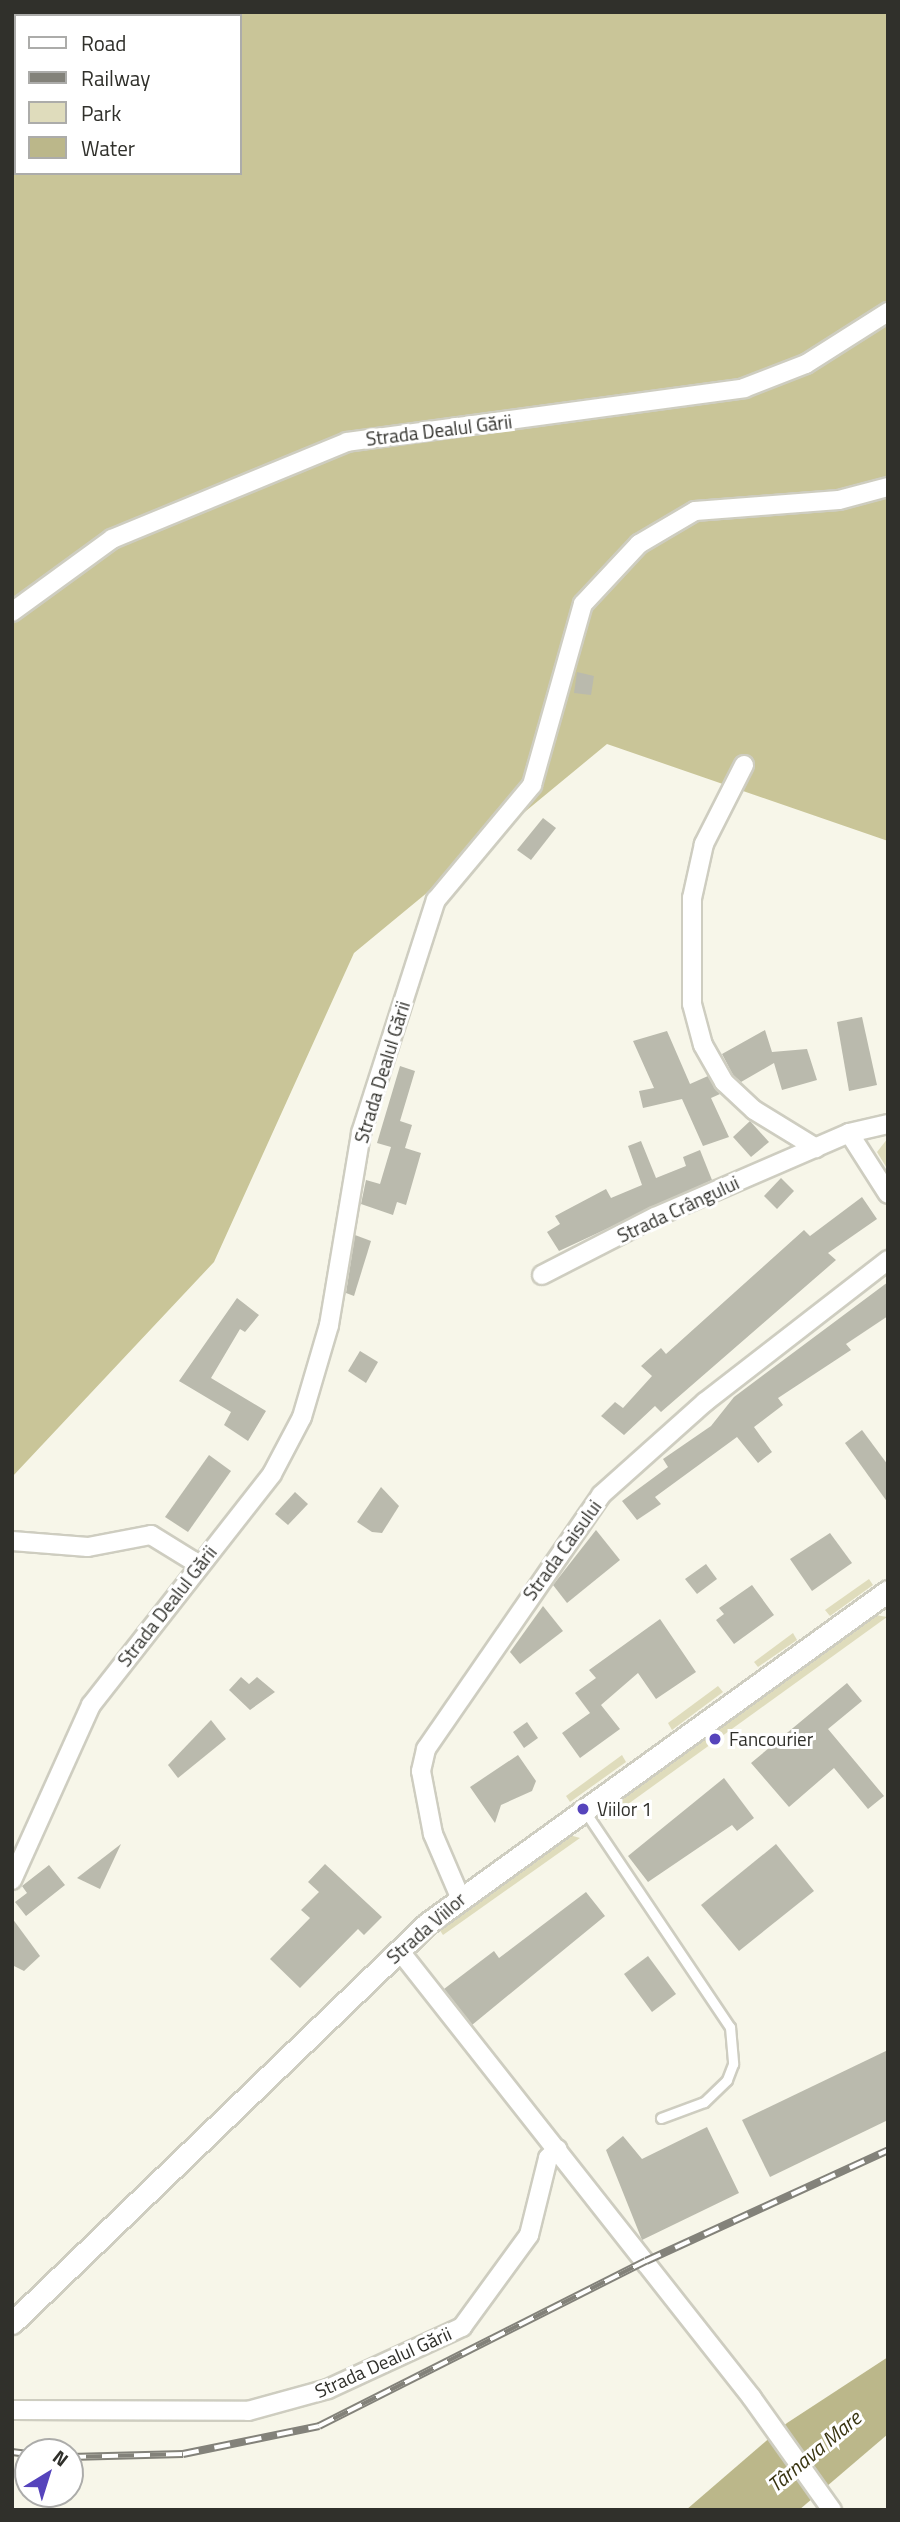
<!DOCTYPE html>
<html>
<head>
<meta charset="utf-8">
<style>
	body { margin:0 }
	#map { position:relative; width:900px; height:2522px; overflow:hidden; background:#f7f6e9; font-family:"Titillium Web",sans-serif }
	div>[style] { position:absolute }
	.green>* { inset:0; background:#dfdcbc }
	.forest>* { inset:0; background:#c9c598 }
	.water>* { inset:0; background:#bbb78a }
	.building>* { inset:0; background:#babaad }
	.roads { filter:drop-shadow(2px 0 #cecdc0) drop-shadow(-2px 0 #cecdc0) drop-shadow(0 2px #cecdc0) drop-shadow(0 -2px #cecdc0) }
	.service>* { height:9px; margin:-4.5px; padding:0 4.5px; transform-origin:4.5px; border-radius:4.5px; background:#fff }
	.minor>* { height:18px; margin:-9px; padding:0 9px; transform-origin:9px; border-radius:9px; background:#fff }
	.tertiary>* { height:21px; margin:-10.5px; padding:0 10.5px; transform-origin:10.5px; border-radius:10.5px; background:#fff }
	.rail>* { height:8px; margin-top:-4px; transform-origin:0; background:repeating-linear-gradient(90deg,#fff 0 16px,#83827a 0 32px); box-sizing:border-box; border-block:2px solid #83827a }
	.dots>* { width:19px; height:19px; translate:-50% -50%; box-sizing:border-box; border:4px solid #fff; border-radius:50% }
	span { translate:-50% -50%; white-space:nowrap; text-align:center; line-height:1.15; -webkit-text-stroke:6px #fff; paint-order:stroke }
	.street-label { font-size:19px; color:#30302b }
	.poi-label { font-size:19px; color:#30302b }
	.left { translate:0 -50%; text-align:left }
	.water-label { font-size:21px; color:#393511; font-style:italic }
	.frame { position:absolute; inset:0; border:14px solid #30302b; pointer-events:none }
	.legend { position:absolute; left:14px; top:14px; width:228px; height:161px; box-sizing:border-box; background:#fff; border:2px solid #acacaa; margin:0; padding:9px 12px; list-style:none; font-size:21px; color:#30302b }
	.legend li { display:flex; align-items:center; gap:14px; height:35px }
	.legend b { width:35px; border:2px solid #acacaa }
	.north { position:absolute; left:14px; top:2438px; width:70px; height:70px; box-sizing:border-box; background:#fff; border:2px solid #acacaa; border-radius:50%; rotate:38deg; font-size:19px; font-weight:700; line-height:28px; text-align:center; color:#30302b }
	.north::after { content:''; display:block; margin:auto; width:24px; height:32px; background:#5644bc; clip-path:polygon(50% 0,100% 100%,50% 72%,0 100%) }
</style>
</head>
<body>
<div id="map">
	<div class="green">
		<div style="clip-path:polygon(888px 1138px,888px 1170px,877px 1152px)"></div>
		<div style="clip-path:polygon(869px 1579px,873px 1585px,830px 1616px,825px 1610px)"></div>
		<div style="clip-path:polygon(876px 1615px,887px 1617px,606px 1820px,597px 1814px)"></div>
		<div style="clip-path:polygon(793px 1633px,797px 1640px,758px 1667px,754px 1662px)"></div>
		<div style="clip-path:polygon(718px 1686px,723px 1692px,672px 1730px,668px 1723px)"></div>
		<div style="clip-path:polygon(622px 1755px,626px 1762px,570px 1802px,566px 1796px)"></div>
		<div style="clip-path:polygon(566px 1834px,580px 1838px,443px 1935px,439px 1929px)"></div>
	</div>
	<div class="forest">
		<div style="clip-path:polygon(evenodd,12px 12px,888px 12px,888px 841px,607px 744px,354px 953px,214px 1262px,12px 1477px,12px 12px,16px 16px,240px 16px,240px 173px,16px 173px,16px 16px)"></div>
	</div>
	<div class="water">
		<div style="clip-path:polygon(888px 2357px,888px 2434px,799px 2510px,686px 2510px,787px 2423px)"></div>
	</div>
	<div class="building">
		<div style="clip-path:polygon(577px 672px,594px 676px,591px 695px,574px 693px)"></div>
		<div style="clip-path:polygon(543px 818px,556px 828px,531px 860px,517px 850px)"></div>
		<div style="clip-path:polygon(862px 1017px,877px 1085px,849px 1091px,837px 1022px)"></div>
		<div style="clip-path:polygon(765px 1030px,772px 1052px,807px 1049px,817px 1080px,782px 1090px,774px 1063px,741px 1082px,733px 1075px,722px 1054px)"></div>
		<div style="clip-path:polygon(667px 1031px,690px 1084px,708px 1076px,720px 1094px,711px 1098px,729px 1137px,703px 1146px,682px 1099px,643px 1108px,639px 1091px,654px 1088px,633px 1041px)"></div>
		<div style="clip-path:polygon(400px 1066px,415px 1071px,400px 1121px,412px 1125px,405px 1148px,421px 1153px,406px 1205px,397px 1202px,393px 1215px,361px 1204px,366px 1180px,380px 1184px,391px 1147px,377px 1143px)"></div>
		<div style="clip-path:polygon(750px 1121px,769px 1142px,751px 1157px,733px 1137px)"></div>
		<div style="clip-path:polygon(641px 1141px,656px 1178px,686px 1166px,683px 1157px,700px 1150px,712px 1180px,559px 1251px,547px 1232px,560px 1224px,555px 1216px,606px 1189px,611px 1198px,642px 1185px,628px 1146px)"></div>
		<div style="clip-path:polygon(781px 1178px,794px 1191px,777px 1209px,764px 1196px)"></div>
		<div style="clip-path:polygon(862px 1197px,877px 1219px,828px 1253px,836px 1260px,661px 1412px,655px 1406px,624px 1435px,601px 1416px,615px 1402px,623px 1408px,652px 1376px,641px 1366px,661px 1348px,666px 1354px,804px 1230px,810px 1236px)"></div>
		<div style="clip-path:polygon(355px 1235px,371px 1241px,354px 1296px,346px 1293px)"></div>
		<div style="clip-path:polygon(888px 1282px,888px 1316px,846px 1344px,851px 1350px,778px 1398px,783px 1405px,754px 1427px,772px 1452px,758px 1463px,737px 1437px,655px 1497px,661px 1504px,637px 1520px,622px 1501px,668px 1467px,663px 1459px,711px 1426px,734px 1397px)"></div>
		<div style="clip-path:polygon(237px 1298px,259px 1315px,245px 1332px,240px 1329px,211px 1378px,266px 1411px,248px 1441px,224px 1425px,231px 1412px,179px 1381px)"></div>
		<div style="clip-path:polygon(360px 1351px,378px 1362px,366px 1383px,348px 1371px)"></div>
		<div style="clip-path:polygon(862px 1430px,888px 1465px,888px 1503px,845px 1443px)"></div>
		<div style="clip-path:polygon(209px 1455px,231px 1471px,188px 1532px,165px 1517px)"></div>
		<div style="clip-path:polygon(381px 1487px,399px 1506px,382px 1533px,372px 1532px,357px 1522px)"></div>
		<div style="clip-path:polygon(295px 1492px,308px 1504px,288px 1525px,275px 1514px)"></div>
		<div style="clip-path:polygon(596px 1530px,620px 1560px,567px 1603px,553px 1585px)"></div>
		<div style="clip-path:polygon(830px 1533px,852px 1563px,812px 1591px,790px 1559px)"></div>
		<div style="clip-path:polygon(706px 1564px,717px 1579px,697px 1594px,685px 1579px)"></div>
		<div style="clip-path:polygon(752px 1585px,774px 1615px,734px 1644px,716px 1620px,724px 1614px,719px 1608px)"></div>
		<div style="clip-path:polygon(543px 1606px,563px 1631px,520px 1664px,510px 1652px)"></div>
		<div style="clip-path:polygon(660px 1619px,696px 1672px,656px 1699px,638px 1673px,601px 1705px,620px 1729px,580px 1758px,562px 1733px,590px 1713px,575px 1693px,596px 1678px,589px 1670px)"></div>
		<div style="clip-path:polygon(241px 1677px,249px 1684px,257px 1677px,275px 1692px,250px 1710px,229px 1690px)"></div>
		<div style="clip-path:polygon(847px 1683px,862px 1701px,828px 1729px,884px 1796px,868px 1809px,834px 1768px,789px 1807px,751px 1763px)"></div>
		<div style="clip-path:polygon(211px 1720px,226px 1739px,178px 1778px,168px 1765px)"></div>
		<div style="clip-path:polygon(527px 1722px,538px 1738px,524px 1748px,513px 1732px)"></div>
		<div style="clip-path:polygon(518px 1755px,536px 1781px,532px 1791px,501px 1805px,495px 1823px,470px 1787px)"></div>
		<div style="clip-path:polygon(724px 1778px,754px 1818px,737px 1831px,732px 1825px,648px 1882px,628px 1856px)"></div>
		<div style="clip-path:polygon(121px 1844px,100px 1889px,77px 1878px)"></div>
		<div style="clip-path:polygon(776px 1844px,814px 1891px,739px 1951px,701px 1905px)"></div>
		<div style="clip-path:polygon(325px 1864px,382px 1917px,364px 1935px,358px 1929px,300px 1988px,270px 1959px,310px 1918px,301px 1910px,319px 1892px,308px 1882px)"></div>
		<div style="clip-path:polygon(49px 1865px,65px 1885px,26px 1916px,15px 1902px,27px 1893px,22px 1886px)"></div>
		<div style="clip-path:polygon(586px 1892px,605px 1916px,472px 2025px,444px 1989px,494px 1951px,499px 1958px)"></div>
		<div style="clip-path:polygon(12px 1918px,40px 1956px,24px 1971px,12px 1965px)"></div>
		<div style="clip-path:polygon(648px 1956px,676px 1994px,652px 2012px,624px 1974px)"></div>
		<div style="clip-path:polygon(888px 2050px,888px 2120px,770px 2177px,742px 2120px)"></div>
		<div style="clip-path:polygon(707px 2127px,739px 2193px,642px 2240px,606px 2150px,623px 2136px,642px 2159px)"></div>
	</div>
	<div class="roads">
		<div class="service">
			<div style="left:584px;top:1810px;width:262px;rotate:56.1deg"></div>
			<div style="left:730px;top:2027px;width:37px;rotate:85deg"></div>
			<div style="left:733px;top:2064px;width:17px;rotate:111deg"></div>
			<div style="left:727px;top:2080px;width:32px;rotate:136deg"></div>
			<div style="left:704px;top:2102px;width:46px;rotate:159.6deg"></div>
		</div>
		<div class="minor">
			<div style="left:12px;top:612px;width:124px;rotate:-36.1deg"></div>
			<div style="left:112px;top:539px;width:254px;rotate:-22.4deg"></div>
			<div style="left:347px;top:442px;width:401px;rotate:-7.7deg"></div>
			<div style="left:744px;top:388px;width:66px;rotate:-21.2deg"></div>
			<div style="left:806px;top:364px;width:97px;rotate:-32.4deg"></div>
			<div style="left:744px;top:765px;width:89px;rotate:116.9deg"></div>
			<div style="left:704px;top:844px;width:55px;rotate:102.5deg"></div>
			<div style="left:692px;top:898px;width:106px;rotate:90deg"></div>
			<div style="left:692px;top:1004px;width:42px;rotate:75deg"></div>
			<div style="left:703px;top:1045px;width:43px;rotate:60.4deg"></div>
			<div style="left:724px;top:1082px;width:41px;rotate:43deg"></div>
			<div style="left:754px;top:1110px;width:73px;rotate:31.5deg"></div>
			<div style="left:849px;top:1133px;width:72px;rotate:57.4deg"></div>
			<div style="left:542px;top:1275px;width:127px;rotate:-27.2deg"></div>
			<div style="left:655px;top:1217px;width:211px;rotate:-23.4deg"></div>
			<div style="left:849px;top:1133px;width:40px;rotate:-13deg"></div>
			<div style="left:12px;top:1541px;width:76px;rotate:4.5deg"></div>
			<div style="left:88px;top:1547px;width:64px;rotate:-10.8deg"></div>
			<div style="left:151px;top:1535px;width:55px;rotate:31.7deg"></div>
			<div style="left:12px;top:1880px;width:192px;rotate:-65.7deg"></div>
			<div style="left:91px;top:1705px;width:293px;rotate:-51.9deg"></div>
			<div style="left:272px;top:1474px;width:64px;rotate:-62.2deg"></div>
			<div style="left:302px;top:1417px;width:96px;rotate:-73.6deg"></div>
			<div style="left:329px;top:1325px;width:195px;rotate:-80.5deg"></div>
			<div style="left:361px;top:1133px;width:245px;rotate:-72.2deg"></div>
			<div style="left:436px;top:900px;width:150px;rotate:-50.1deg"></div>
			<div style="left:532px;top:785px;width:188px;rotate:-74.3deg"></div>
			<div style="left:583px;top:604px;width:82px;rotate:-47deg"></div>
			<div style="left:639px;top:544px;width:65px;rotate:-30.5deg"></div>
			<div style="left:695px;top:511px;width:144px;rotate:-4.4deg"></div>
			<div style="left:839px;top:500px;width:51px;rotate:-14.9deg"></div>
			<div style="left:460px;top:1897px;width:69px;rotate:-113.2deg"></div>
			<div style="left:433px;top:1834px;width:64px;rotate:-100.8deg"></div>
			<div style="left:421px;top:1771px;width:23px;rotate:-77deg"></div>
			<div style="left:426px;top:1749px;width:308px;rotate:-55.4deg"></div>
			<div style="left:601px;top:1495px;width:140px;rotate:-41.8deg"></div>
			<div style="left:705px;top:1402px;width:232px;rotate:-37.8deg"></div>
			<div style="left:399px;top:1950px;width:570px;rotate:51.76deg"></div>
			<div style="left:752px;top:2398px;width:138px;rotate:54.5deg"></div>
			<div style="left:12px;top:2410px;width:236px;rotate:0.2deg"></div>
			<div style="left:248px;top:2411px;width:83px;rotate:-15.4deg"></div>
			<div style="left:328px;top:2389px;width:148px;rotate:-24.8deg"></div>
			<div style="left:462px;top:2327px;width:114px;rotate:-53.9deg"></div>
			<div style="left:529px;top:2235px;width:79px;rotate:-76.1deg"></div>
			<div style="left:548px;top:2158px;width:13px;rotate:-42deg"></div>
		</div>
		<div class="tertiary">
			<div style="left:12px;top:2323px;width:577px;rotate:-43.88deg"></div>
			<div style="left:428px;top:1923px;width:567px;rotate:-35.82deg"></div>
		</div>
	</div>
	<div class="rail">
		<div style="left:12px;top:2452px;width:16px;rotate:7deg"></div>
		<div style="left:70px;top:2457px;width:113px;rotate:-1.5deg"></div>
		<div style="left:183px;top:2454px;width:139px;rotate:-11.6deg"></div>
		<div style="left:319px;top:2426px;width:366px;rotate:-26.8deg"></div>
		<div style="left:646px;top:2261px;width:266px;rotate:-24.6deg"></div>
	</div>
	<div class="dots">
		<div style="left:715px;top:1739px;background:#5644bc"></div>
		<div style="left:583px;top:1809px;background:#5644bc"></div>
	</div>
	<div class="street-label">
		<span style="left:439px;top:430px;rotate:-7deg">Strada Dealul Gării</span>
		<span style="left:382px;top:1072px;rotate:-73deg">Strada Dealul Gării</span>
		<span style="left:678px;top:1209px;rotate:-25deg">Strada Crângului</span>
		<span style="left:562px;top:1550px;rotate:-54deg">Strada Caisului</span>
		<span style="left:167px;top:1606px;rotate:-52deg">Strada Dealul Gării</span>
		<span style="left:426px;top:1928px;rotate:-41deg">Strada Viilor</span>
		<span style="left:383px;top:2362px;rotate:-24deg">Strada Dealul Gării</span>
	</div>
	<div class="poi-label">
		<span class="left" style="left:729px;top:1739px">Fancourier</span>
		<span class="left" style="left:597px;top:1809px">Viilor 1</span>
	</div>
	<div class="water-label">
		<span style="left:814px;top:2451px;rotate:-40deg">Târnava Mare</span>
	</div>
	<div class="frame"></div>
	<ul class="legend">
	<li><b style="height:9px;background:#fff"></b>Road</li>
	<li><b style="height:9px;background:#83827a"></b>Railway</li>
	<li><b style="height:19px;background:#dfdcbc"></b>Park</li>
	<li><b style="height:19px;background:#bbb78a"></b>Water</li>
	</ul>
	<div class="north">N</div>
</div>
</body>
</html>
